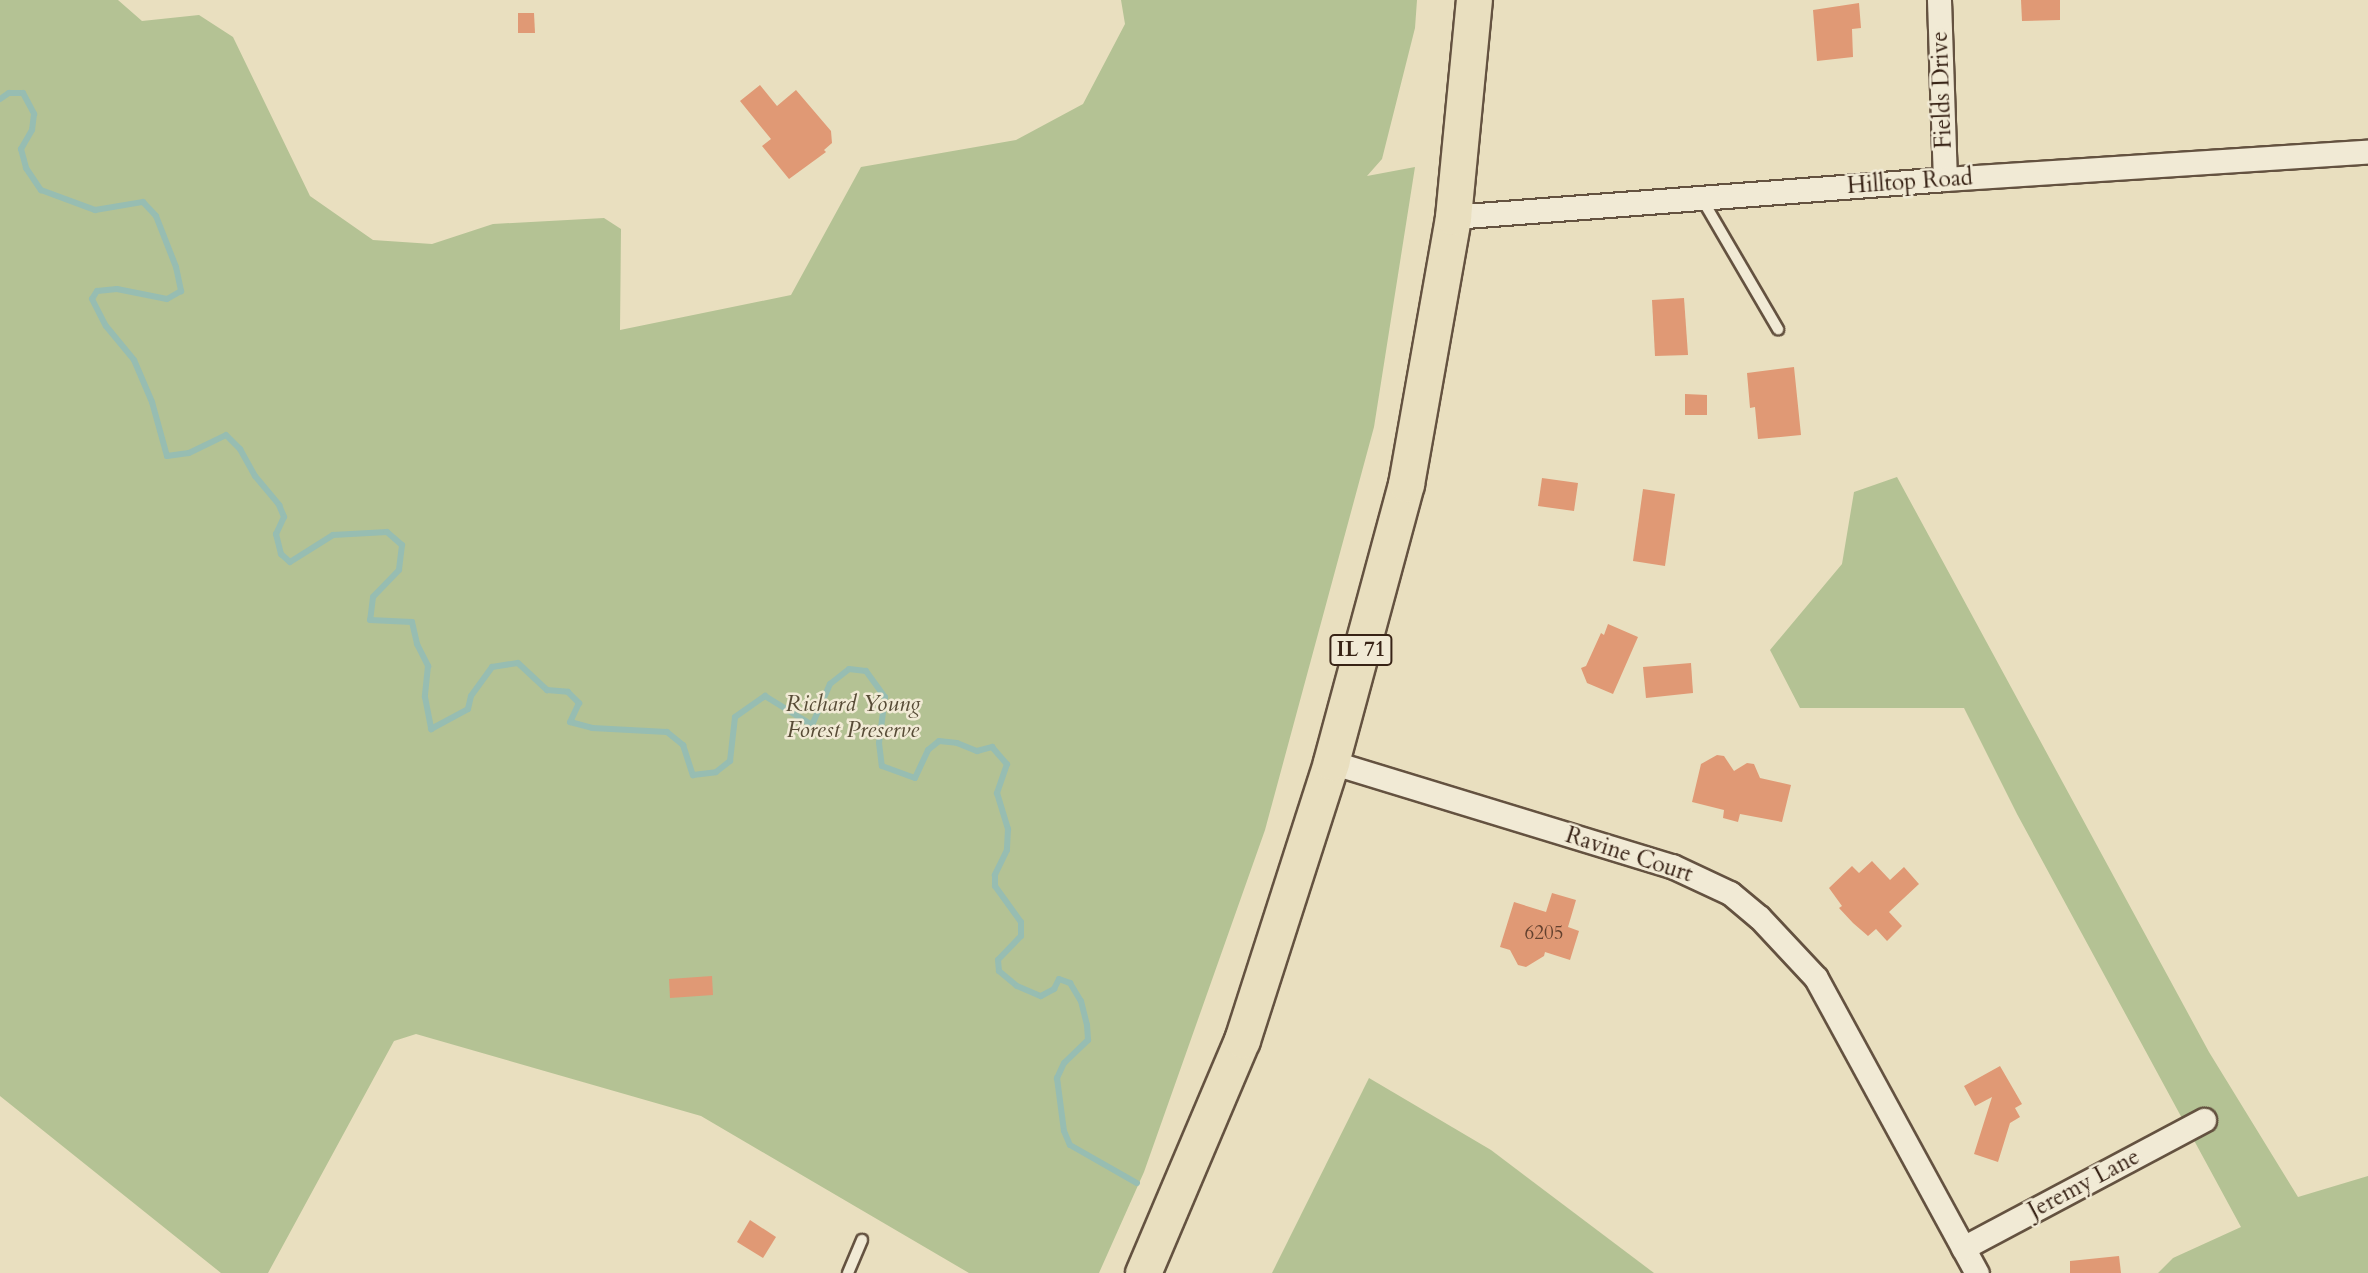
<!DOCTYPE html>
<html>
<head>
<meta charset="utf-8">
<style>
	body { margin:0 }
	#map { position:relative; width:2368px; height:1273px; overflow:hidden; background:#e9dfbf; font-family:Cardo,serif }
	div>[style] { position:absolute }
	.green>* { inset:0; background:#b4c294 }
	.stream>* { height:6px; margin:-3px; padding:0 3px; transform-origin:3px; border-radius:3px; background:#97bdb2 }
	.building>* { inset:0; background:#e09975 }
	.roads { filter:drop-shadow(2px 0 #645240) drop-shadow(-2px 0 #645240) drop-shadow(0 2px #645240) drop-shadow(0 -2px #645240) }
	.service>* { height:10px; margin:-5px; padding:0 5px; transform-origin:5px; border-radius:5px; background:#f1ead5 }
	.minor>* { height:23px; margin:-11.5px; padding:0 11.5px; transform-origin:11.5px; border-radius:11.5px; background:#f1ead5 }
	.primary>* { height:35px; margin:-17.5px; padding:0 17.5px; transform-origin:17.5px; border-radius:17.5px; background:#e9dfbf }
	span { translate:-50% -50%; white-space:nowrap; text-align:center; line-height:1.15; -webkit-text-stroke:5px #f1ead5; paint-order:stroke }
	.number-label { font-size:19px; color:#62402e }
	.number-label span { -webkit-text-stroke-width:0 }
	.shield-label span { padding:2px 5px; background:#f1ead5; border:2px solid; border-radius:5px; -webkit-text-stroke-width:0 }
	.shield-label { font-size:21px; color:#382316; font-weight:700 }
	.street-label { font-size:23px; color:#382316 }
	.park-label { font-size:23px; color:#574b36; font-style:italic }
</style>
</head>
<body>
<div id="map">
	<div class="green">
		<div style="clip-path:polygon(0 0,118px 0,142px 21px,199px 15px,233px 37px,310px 196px,373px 240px,432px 244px,493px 224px,604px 218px,621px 229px,620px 330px,791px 295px,861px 167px,1016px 140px,1083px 104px,1125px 24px,1121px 0,1417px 0,1415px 28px,1382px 159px,1367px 176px,1415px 167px,1374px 427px,1265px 830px,1144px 1172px,1099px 1273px,969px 1273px,701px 1116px,416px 1034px,394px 1041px,268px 1273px,221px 1273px,0 1096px)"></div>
		<div style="clip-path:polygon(1897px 477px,2209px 1052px,2298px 1197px,2368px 1176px,2368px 1273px,2158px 1273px,2173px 1258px,2241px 1227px,2017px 814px,1964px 708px,1800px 708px,1770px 650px,1842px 564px,1854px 492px)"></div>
		<div style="clip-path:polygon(1369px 1078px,1491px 1150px,1654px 1273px,1272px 1273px)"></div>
	</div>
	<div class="stream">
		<div style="left:0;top:99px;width:11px;rotate:-34deg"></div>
		<div style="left:9px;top:93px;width:14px"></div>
		<div style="left:23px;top:93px;width:24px;rotate:62deg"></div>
		<div style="left:34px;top:114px;width:16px;rotate:97deg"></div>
		<div style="left:32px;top:130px;width:22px;rotate:120deg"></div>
		<div style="left:21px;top:149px;width:20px;rotate:75deg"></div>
		<div style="left:26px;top:168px;width:27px;rotate:56deg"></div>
		<div style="left:41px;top:190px;width:58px;rotate:20.3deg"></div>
		<div style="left:95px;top:210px;width:49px;rotate:-9.5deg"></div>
		<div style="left:143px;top:202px;width:19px;rotate:47deg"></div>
		<div style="left:156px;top:216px;width:55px;rotate:68.6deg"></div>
		<div style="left:176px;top:267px;width:25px;rotate:78deg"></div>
		<div style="left:181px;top:291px;width:16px;rotate:150deg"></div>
		<div style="left:167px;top:299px;width:51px;rotate:-168.7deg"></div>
		<div style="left:117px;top:289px;width:20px;rotate:174deg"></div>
		<div style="left:97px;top:291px;width:9px;rotate:122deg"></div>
		<div style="left:92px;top:299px;width:30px;rotate:63deg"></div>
		<div style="left:106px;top:326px;width:44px;rotate:50.5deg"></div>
		<div style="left:134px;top:360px;width:46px;rotate:66.8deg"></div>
		<div style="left:152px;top:402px;width:56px;rotate:74.5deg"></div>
		<div style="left:167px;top:456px;width:22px;rotate:-8deg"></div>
		<div style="left:189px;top:453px;width:41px;rotate:-25.9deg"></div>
		<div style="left:226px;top:435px;width:20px;rotate:45deg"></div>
		<div style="left:240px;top:449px;width:31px;rotate:61deg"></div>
		<div style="left:255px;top:476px;width:38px;rotate:50deg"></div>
		<div style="left:279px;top:505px;width:13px;rotate:67deg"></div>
		<div style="left:284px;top:517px;width:19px;rotate:115deg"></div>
		<div style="left:276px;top:534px;width:21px;rotate:76deg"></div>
		<div style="left:281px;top:554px;width:12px;rotate:42deg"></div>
		<div style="left:290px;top:562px;width:51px;rotate:-32.1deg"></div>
		<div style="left:333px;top:535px;width:54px;rotate:-3.2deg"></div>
		<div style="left:387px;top:532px;width:20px;rotate:41deg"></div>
		<div style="left:402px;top:545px;width:25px;rotate:97deg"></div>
		<div style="left:399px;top:570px;width:37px;rotate:134deg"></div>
		<div style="left:373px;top:597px;width:23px;rotate:97deg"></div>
		<div style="left:370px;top:620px;width:42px;rotate:2.7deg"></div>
		<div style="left:412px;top:622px;width:23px;rotate:77deg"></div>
		<div style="left:417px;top:644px;width:25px;rotate:63deg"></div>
		<div style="left:428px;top:666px;width:31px;rotate:96deg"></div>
		<div style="left:425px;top:697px;width:33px;rotate:79deg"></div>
		<div style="left:431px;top:729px;width:42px;rotate:-28.4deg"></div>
		<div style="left:468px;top:709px;width:13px;rotate:-77deg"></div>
		<div style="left:471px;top:696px;width:36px;rotate:-54deg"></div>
		<div style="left:492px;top:667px;width:26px;rotate:-9deg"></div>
		<div style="left:518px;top:663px;width:40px;rotate:43deg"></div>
		<div style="left:547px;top:690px;width:21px;rotate:5deg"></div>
		<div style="left:568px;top:692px;width:16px;rotate:45deg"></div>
		<div style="left:579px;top:703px;width:21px;rotate:115deg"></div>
		<div style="left:570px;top:722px;width:23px;rotate:15deg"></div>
		<div style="left:592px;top:728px;width:75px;rotate:3.1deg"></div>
		<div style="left:667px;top:732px;width:21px;rotate:39deg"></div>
		<div style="left:683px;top:745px;width:32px;rotate:72deg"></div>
		<div style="left:693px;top:775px;width:23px;rotate:-7deg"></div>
		<div style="left:716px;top:772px;width:18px;rotate:-38deg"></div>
		<div style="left:730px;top:761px;width:44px;rotate:-83.5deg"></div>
		<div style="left:735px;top:717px;width:37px;rotate:-35deg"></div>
		<div style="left:765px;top:696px;width:55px;rotate:31.7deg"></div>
		<div style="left:812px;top:725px;width:45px;rotate:-66.3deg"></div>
		<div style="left:830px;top:684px;width:24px;rotate:-38deg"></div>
		<div style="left:849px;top:669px;width:17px;rotate:7deg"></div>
		<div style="left:866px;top:671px;width:32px;rotate:54deg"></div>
		<div style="left:885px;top:697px;width:46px;rotate:97.4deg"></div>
		<div style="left:879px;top:743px;width:23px;rotate:83deg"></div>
		<div style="left:882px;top:766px;width:35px;rotate:20deg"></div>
		<div style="left:915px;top:778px;width:31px;rotate:-65deg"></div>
		<div style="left:928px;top:750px;width:14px;rotate:-39deg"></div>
		<div style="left:939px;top:741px;width:18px;rotate:6deg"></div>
		<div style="left:957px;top:743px;width:22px;rotate:22deg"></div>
		<div style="left:977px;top:751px;width:16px;rotate:-15deg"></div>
		<div style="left:992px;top:747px;width:23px;rotate:49deg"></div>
		<div style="left:1007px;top:764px;width:31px;rotate:109deg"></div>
		<div style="left:997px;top:793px;width:38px;rotate:73deg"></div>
		<div style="left:1008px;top:829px;width:21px;rotate:93deg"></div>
		<div style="left:1007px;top:850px;width:28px;rotate:116deg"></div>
		<div style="left:995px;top:875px;width:11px;rotate:90deg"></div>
		<div style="left:995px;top:886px;width:44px;rotate:54.2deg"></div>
		<div style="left:1021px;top:922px;width:14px;rotate:90deg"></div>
		<div style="left:1021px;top:936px;width:33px;rotate:134deg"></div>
		<div style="left:998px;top:960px;width:11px;rotate:85deg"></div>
		<div style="left:999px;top:971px;width:23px;rotate:40deg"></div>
		<div style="left:1017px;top:986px;width:26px;rotate:23deg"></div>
		<div style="left:1041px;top:996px;width:15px;rotate:-28deg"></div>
		<div style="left:1054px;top:989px;width:11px;rotate:-63deg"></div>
		<div style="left:1059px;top:979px;width:12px;rotate:20deg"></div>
		<div style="left:1070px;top:983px;width:21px;rotate:59deg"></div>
		<div style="left:1081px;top:1001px;width:25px;rotate:76deg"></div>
		<div style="left:1087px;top:1025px;width:15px;rotate:86deg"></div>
		<div style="left:1088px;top:1040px;width:33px;rotate:136deg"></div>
		<div style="left:1064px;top:1063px;width:17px;rotate:115deg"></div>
		<div style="left:1057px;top:1078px;width:53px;rotate:82.5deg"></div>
		<div style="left:1064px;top:1131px;width:15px;rotate:67deg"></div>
		<div style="left:1070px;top:1145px;width:77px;rotate:29.6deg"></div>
	</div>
	<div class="building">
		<div style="clip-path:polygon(2021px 0,2060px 0,2060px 20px,2022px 21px)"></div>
		<div style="clip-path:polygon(1859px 3px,1861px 28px,1852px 29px,1853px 57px,1817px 61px,1813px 10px)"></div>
		<div style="clip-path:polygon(518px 13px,534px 13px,535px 33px,518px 33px)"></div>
		<div style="clip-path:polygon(760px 85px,777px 106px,796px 90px,831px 131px,832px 143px,824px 150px,826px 152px,789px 179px,762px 146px,771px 139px,740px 101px)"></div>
		<div style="clip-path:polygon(1684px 298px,1688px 355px,1655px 356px,1652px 300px)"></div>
		<div style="clip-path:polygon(1794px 367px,1801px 435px,1758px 439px,1755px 407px,1750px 408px,1747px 373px)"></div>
		<div style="clip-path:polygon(1685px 394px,1707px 395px,1707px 415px,1685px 415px)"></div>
		<div style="clip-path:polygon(1542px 478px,1578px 483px,1574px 511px,1538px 506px)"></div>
		<div style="clip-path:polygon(1643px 489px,1675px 494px,1665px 566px,1633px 561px)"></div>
		<div style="clip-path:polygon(1608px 624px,1638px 637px,1613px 694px,1587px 683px,1581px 668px,1586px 666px,1601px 633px,1604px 635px)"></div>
		<div style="clip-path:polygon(1691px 663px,1693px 693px,1646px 698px,1643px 667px)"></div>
		<div style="clip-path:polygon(1717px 755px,1724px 756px,1734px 771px,1747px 763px,1754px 764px,1760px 778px,1791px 785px,1782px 822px,1740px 814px,1738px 822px,1723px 818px,1724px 810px,1692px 802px,1701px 764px)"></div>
		<div style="clip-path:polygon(1872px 861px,1890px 880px,1904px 867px,1919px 884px,1889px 912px,1902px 926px,1887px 941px,1876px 929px,1868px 936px,1853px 923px,1839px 908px,1842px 906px,1829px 888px,1852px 866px,1859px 873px)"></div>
		<div style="clip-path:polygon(1552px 893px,1576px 900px,1568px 927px,1579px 931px,1570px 960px,1545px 952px,1544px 956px,1526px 967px,1518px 965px,1510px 950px,1500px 947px,1514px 902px,1546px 912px)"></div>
		<div style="clip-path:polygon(712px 976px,713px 995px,670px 998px,669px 979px)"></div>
		<div style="clip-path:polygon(2000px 1066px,2022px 1104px,2015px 1108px,2020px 1117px,2010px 1123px,1998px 1162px,1974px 1154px,1992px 1097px,1975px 1106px,1964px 1086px)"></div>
		<div style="clip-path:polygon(750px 1220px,776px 1237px,763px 1258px,737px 1242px)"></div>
		<div style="clip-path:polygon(2119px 1256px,2121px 1273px,2070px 1273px,2070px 1261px)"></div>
	</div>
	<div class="roads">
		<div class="service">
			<div style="left:1702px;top:199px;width:151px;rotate:59.7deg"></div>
			<div style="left:848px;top:1273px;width:36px;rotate:-67deg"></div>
		</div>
		<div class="minor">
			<div style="left:1939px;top:0;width:179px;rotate:88.1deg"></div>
			<div style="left:1453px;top:217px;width:493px;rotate:-4.4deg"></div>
			<div style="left:1945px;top:179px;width:424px;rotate:-3.7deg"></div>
			<div style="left:1331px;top:762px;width:357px;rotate:17deg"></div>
			<div style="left:1672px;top:866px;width:64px;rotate:25deg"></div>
			<div style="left:1730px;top:893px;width:38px;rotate:40deg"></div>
			<div style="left:1759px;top:917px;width:83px;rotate:46.9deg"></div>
			<div style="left:1816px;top:978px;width:336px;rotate:61.4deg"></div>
			<div style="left:1963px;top:1248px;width:273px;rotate:-28deg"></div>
		</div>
		<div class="primary">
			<div style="left:1143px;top:1273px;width:253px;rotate:-67deg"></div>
			<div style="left:1242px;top:1040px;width:292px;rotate:-72.2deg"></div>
			<div style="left:1331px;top:762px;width:288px;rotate:-74.9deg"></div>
			<div style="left:1406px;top:484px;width:271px;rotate:-80deg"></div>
			<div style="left:1453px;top:217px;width:218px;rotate:-84.5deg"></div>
		</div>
	</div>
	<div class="number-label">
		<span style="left:1544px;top:934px">6205</span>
	</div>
	<div class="shield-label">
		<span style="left:1361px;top:650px">IL 71</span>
	</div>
	<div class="street-label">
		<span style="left:1942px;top:90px;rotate:-92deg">Fields Drive</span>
		<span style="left:1910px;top:182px;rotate:-4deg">Hilltop Road</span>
		<span style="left:1629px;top:855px;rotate:18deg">Ravine Court</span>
		<span style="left:2084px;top:1184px;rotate:-28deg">Jeremy Lane</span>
	</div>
	<div class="park-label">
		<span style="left:853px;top:717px">Richard Young<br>Forest Preserve</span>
	</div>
</div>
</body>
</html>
